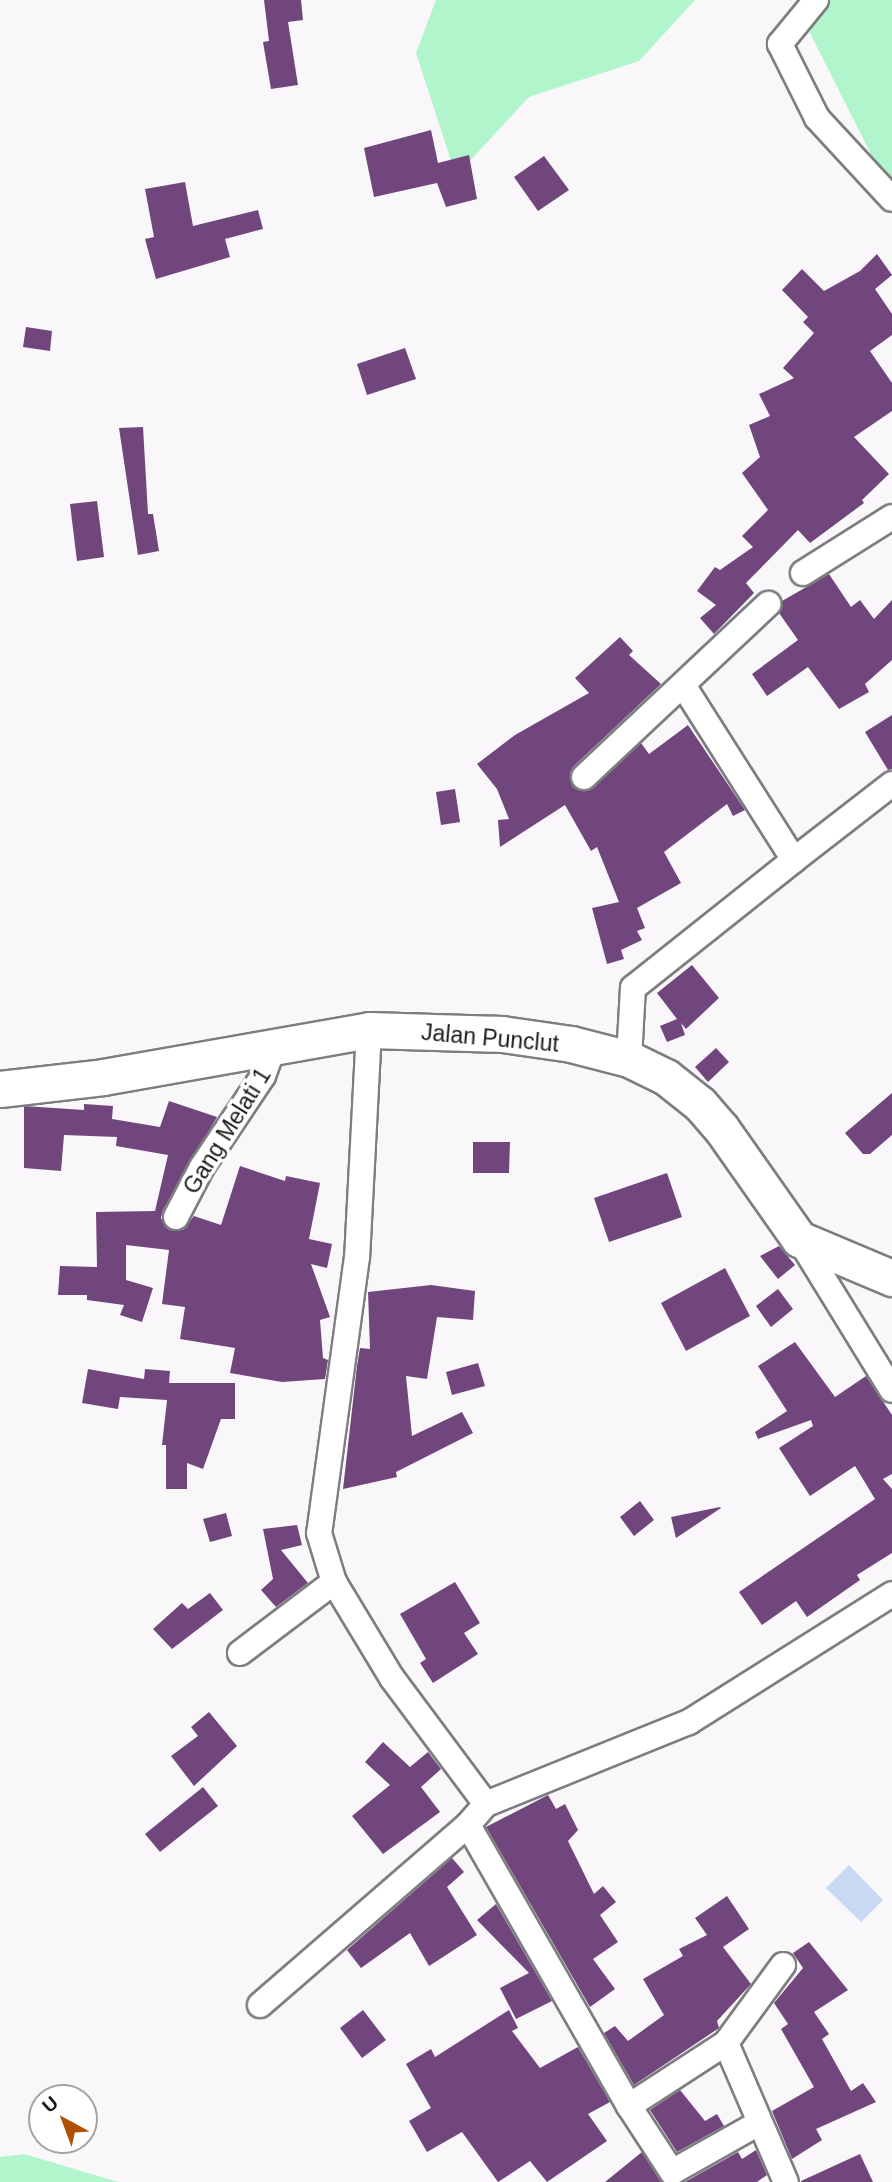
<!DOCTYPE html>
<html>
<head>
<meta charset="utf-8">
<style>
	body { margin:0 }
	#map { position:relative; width:892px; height:2182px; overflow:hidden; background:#f9f7fa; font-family:Helvetica,sans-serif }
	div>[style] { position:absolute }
	.green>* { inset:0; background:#b1f5cd }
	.water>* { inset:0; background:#c8daf3 }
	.building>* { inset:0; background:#70467d }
	.roads { filter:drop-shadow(2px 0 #7e7d80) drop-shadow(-2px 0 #7e7d80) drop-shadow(0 2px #7e7d80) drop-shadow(0 -2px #7e7d80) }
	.street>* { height:24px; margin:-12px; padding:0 12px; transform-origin:12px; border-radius:12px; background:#fff }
	.secondary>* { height:35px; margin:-17.5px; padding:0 17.5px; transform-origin:17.5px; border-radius:17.5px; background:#fff }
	span { translate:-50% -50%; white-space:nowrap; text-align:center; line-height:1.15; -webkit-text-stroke:7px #fff; paint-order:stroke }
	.street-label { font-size:23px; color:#1a191b }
	.north { position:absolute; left:28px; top:2084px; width:70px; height:70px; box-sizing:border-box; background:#fff; border:2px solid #a3a3a4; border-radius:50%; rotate:319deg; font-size:19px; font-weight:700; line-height:28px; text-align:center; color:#1a191b }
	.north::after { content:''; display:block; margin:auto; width:24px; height:32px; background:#b05007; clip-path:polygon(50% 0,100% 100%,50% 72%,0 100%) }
</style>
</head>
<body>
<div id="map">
	<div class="green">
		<div style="clip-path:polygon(436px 0,695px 0,639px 61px,529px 97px,456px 176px,416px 53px)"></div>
		<div style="clip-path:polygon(800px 0,892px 0,892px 196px,805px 23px)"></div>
		<div style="clip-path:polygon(24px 2154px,118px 2182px,0 2182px,0 2157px)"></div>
	</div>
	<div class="water">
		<div style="clip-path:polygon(849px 1865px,883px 1900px,861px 1922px,826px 1888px)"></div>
	</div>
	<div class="building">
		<div style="clip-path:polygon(264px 0,301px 0,303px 20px,288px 22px,298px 85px,271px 89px,263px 42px,269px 41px)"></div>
		<div style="clip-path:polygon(431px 130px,438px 163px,469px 155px,477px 199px,446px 207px,437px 183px,374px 197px,364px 148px)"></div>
		<div style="clip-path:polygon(544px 156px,569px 190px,538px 211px,514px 177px)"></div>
		<div style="clip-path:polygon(185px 182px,193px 226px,258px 210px,263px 229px,225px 239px,230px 257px,156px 279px,145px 239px,154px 237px,145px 189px)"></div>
		<div style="clip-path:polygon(877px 254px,892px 275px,875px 289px,892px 314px,892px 335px,870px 351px,892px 383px,892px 411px,854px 437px,889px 474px,862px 500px,864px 503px,810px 543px,798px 530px,746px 583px,754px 593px,714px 634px,700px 618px,716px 605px,697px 591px,715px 567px,720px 570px,753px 547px,742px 536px,768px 510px,742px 473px,760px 457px,749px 425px,770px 416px,759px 394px,794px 378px,783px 368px,814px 333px,803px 322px,808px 317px,782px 290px,802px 269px,824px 291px,860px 271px)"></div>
		<div style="clip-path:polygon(26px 327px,52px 331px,50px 351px,23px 347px)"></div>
		<div style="clip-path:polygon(405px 348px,416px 379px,367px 395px,357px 364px)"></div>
		<div style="clip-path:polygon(143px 427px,148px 514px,153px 514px,159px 551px,138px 555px,119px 428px)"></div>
		<div style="clip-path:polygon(97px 501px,104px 557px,77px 561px,70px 504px)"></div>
		<div style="clip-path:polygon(829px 574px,851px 607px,860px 600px,874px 619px,892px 600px,892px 660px,865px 684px,869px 692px,839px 709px,808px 667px,767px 696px,752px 674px,798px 640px,779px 613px,782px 601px)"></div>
		<div style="clip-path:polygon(620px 637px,633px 651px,629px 655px,661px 684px,574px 766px,570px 773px,573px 787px,588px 791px,641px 743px,649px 754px,688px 725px,745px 810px,733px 816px,727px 804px,664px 852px,681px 883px,637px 908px,645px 928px,637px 931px,642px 940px,621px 950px,624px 959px,607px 964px,592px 908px,619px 902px,597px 847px,591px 851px,565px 805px,500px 847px,498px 820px,509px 819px,497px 789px,477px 764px,515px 735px,589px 693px,575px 678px)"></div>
		<div style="clip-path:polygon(892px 715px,892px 769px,888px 770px,865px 732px)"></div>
		<div style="clip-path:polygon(455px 789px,460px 822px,441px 825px,436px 792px)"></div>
		<div style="clip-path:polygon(692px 965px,719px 998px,686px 1029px,681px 1023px,685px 1035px,667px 1042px,660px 1026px,677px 1019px,657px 993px)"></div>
		<div style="clip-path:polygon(716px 1048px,729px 1062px,708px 1082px,695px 1067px)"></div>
		<div style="clip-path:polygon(892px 1093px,892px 1135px,870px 1154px,863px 1154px,845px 1133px)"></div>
		<div style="clip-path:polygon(169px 1101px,217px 1117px,163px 1210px,161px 1218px,169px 1230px,183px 1230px,194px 1216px,221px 1225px,240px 1166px,285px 1181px,286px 1176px,320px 1183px,309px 1239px,332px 1244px,327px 1268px,311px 1264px,330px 1317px,320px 1320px,323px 1358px,328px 1360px,325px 1379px,282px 1382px,230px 1373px,235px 1348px,180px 1339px,185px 1307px,162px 1304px,169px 1250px,126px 1245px,126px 1280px,153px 1288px,142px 1322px,120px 1315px,124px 1305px,87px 1300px,87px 1295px,58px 1295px,60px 1266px,97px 1267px,96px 1212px,155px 1211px,168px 1155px,116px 1146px,117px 1137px,64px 1135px,61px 1171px,24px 1168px,24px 1106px,84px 1110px,84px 1104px,113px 1106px,112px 1119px,160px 1127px)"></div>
		<div style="clip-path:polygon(473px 1142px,510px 1142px,509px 1173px,473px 1173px)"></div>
		<div style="clip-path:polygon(667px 1173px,682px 1217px,609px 1242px,594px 1198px)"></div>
		<div style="clip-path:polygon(779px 1246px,795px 1265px,778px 1279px,760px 1256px)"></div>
		<div style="clip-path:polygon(725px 1268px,750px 1316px,686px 1351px,661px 1303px)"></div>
		<div style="clip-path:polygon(431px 1285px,475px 1291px,473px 1320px,437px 1317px,427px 1379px,406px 1376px,412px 1436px,462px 1412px,473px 1433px,396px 1472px,397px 1477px,343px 1489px,357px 1366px,360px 1348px,370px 1349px,368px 1292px)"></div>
		<div style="clip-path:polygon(778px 1289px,793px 1309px,771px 1327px,756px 1306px)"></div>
		<div style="clip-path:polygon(795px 1342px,835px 1397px,866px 1376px,892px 1415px,892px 1474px,883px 1479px,892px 1489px,892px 1553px,857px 1575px,860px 1580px,807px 1617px,796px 1601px,762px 1625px,739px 1592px,875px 1499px,855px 1466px,810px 1496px,779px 1448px,813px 1426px,811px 1420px,758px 1439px,755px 1432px,787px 1411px,758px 1366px)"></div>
		<div style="clip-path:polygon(478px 1363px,485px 1386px,452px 1395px,446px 1372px)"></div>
		<div style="clip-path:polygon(88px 1369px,144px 1379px,145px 1369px,170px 1371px,169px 1383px,235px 1383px,235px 1419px,221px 1419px,203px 1469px,187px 1463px,187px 1489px,166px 1489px,166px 1445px,162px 1445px,167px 1400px,120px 1397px,118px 1409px,82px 1403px)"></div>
		<div style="clip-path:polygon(640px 1501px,654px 1520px,634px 1536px,620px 1517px)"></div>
		<div style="clip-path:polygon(720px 1507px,721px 1508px,676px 1538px,671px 1517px)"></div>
		<div style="clip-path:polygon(226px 1513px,232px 1536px,210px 1542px,203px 1519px)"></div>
		<div style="clip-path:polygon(297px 1525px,302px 1545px,281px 1550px,308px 1583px,276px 1607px,261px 1590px,273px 1579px,263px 1529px)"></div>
		<div style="clip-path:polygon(455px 1582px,480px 1623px,464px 1633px,478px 1654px,433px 1683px,420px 1663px,426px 1659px,400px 1614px)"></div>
		<div style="clip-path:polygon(210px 1593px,223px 1610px,172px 1649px,153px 1629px,182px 1603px,188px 1609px)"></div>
		<div style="clip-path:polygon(209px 1712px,237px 1746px,194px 1786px,171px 1756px,198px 1736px,191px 1727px)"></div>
		<div style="clip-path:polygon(383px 1742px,410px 1767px,428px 1752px,441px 1769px,421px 1787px,440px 1812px,383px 1854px,352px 1816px,390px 1785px,365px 1762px)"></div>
		<div style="clip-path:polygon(203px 1787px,218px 1806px,160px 1852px,145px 1834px)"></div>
		<div style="clip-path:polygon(548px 1795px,556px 1809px,565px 1804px,578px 1830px,568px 1841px,594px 1894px,603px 1886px,616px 1902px,600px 1915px,618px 1942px,593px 1959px,615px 1989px,590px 2007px,486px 1827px)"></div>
		<div style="clip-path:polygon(452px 1858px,464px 1872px,447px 1887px,477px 1935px,429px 1966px,410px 1933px,361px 1968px,347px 1950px)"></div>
		<div style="clip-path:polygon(727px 1896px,749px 1929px,723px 1947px,751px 1984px,717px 2021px,719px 2028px,634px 2085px,604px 2033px,615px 2026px,628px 2041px,664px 2015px,643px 1979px,683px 1956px,679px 1949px,707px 1935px,695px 1918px)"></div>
		<div style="clip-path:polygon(496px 1904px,552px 2001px,516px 2019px,500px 1988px,529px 1973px,477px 1920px)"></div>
		<div style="clip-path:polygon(809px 1942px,848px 1990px,814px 2012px,829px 2034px,822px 2039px,851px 2091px,863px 2083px,876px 2102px,816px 2129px,822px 2140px,792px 2159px,772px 2111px,814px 2087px,781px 2029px,788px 2024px,774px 2003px,803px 1968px,793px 1953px)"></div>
		<div style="clip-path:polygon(363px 2010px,386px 2040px,362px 2058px,340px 2028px)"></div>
		<div style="clip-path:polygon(509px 2010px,518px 2028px,512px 2031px,540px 2068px,578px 2047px,610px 2102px,588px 2114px,607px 2141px,547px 2182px,530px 2161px,498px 2182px,462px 2132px,427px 2152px,409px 2121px,431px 2108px,406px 2064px,431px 2049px,435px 2057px)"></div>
		<div style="clip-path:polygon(680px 2090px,705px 2121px,717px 2114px,724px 2126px,677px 2152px,650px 2110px)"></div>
		<div style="clip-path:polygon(756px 2150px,767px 2175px,757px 2182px,685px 2182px,738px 2152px,742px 2159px)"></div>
		<div style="clip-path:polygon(642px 2152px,661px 2182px,605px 2182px)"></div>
		<div style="clip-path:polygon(860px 2154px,873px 2182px,801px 2182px,801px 2181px)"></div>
	</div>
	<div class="roads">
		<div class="street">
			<div style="left:816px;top:0;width:57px;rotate:129.3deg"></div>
			<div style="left:780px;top:44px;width:83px;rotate:63.4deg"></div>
			<div style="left:817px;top:118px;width:110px;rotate:47.2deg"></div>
			<div style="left:803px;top:573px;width:105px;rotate:-32.2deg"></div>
			<div style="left:584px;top:777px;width:253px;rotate:-43.2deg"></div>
			<div style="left:794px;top:860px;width:124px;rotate:-37.8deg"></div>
			<div style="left:369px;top:1030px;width:227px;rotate:93deg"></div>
			<div style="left:357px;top:1257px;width:279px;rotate:97.8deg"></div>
			<div style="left:319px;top:1533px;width:51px;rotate:73deg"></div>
			<div style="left:334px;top:1582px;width:112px;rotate:58.9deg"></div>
			<div style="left:392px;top:1678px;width:157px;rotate:53.3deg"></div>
			<div style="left:486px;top:1804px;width:219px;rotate:-22deg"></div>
			<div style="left:689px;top:1722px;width:240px;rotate:-32.2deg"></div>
			<div style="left:629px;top:1059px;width:71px;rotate:-86.8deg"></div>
			<div style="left:633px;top:988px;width:206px;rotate:-38.5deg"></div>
			<div style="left:794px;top:860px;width:205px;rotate:-122.4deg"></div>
			<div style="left:176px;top:1217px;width:56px;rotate:-62.5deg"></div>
			<div style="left:202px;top:1167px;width:110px;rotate:-56.2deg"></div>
			<div style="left:263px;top:1076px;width:33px;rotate:-70deg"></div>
			<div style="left:799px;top:1239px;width:177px;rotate:58.4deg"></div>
			<div style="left:240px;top:1653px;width:118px;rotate:-37.1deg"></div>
			<div style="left:486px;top:1804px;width:28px;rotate:131deg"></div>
			<div style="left:468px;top:1825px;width:324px;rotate:60.2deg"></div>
			<div style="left:629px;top:2106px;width:79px;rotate:56.9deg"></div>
			<div style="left:672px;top:2172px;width:100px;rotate:-29.4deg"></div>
			<div style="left:783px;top:1965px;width:97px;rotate:126.2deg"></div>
			<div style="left:726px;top:2043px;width:151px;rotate:66.7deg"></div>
			<div style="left:260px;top:2005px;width:275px;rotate:-40.9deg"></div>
			<div style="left:629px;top:2106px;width:116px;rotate:-33deg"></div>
		</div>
		<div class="secondary">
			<div style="left:0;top:1089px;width:104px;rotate:-6.6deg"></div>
			<div style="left:103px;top:1077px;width:270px;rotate:-10deg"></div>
			<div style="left:369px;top:1030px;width:133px;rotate:1.7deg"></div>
			<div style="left:502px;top:1034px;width:70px;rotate:8.2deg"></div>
			<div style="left:571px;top:1044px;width:60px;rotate:14.5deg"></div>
			<div style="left:629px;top:1059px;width:41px;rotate:25.9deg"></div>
			<div style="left:666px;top:1077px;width:43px;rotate:38.5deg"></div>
			<div style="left:700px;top:1104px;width:32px;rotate:49deg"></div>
			<div style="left:721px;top:1128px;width:136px;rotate:54.9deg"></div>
			<div style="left:799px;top:1239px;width:101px;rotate:22.8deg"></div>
		</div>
	</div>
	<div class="street-label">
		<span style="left:490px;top:1038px;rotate:5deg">Jalan Punclut</span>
		<span style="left:227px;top:1131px;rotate:-58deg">Gang Melati 1</span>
	</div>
	<div class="north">U</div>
</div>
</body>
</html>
